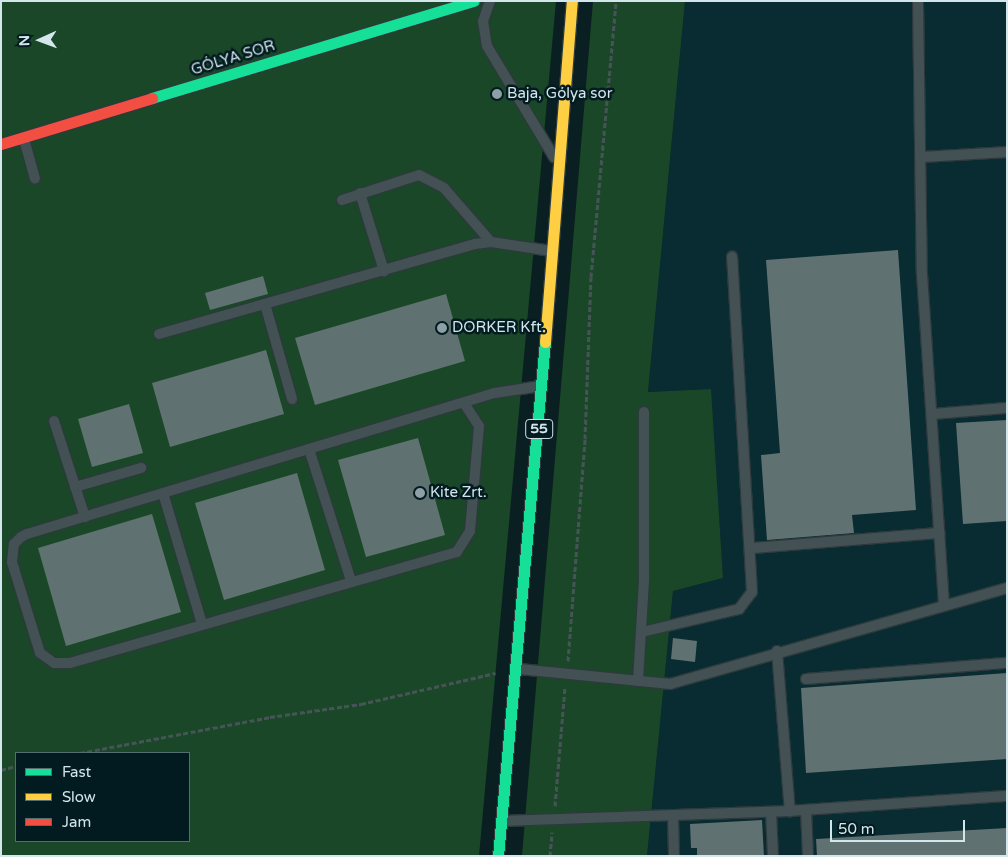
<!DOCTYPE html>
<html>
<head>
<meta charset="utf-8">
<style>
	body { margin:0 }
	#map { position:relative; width:1008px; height:857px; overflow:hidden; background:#0a1f22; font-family:"Varela Round",sans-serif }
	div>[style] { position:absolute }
	.built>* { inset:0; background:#092b32 }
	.green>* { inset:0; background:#1a4727 }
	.building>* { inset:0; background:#607171 }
	.path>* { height:3px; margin-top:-1.5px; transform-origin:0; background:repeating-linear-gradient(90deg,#465457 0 5px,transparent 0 7.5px) }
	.roads { filter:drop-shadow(1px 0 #2d3a3c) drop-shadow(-1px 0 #2d3a3c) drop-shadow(0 1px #2d3a3c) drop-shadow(0 -1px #2d3a3c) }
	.lane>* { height:10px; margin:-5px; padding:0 5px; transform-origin:5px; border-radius:5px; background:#435154 }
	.fast>* { height:11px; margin:-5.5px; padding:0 5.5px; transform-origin:5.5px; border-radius:5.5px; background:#16e098 }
	.slow>* { height:11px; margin:-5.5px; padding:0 5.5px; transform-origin:5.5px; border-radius:5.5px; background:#ffcf43 }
	.jam>* { height:11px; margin:-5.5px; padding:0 5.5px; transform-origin:5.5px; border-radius:5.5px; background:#f24e42 }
	.dots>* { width:14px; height:14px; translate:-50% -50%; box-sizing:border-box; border:2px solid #011b20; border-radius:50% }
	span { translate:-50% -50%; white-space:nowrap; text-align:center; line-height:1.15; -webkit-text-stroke:5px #011b20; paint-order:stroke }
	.shield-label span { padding:1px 4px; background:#011b20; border:1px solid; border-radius:4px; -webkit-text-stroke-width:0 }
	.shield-label { font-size:14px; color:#d3e6eb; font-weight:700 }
	.street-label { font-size:15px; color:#d3e6eb }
	.poi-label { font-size:15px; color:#d3e6eb }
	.left { translate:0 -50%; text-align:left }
	.frame { position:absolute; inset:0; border:2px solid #d3e6eb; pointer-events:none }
	.legend { position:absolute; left:15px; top:752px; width:175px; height:90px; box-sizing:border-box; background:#011b20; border:1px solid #556c71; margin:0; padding:6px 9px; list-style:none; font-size:15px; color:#d3e6eb }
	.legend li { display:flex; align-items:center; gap:10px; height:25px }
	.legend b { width:25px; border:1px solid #556c71 }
	.north { position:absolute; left:15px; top:15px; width:50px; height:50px; -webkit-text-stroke:4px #011b20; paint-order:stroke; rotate:268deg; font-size:14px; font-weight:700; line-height:20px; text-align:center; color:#d3e6eb }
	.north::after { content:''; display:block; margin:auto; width:18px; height:22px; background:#d3e6eb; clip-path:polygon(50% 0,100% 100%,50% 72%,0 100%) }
	.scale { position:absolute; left:830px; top:820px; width:135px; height:22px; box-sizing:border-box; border:2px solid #d3e6eb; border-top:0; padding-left:6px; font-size:15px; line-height:18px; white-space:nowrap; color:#d3e6eb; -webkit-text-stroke:4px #011b20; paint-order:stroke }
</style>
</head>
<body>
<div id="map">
	<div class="built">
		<div style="clip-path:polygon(685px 1px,1007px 1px,1007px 856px,647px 856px,673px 591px,723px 578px,710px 389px,648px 392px)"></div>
	</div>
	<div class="green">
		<div style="clip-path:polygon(evenodd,1px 1px,556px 1px,479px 856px,1px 856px,1px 1px,16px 753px,189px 753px,189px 841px,16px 841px,16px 753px)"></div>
		<div style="clip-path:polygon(593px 1px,685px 1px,648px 392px,711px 389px,723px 578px,673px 591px,647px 856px,522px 856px)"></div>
	</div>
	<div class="building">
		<div style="clip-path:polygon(898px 250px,916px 510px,852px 515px,854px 533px,767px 540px,761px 455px,780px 453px,766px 260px)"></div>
		<div style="clip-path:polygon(263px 276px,268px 294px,210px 310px,205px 293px)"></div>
		<div style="clip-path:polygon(446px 294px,465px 361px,315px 405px,295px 338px)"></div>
		<div style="clip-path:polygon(266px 350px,284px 414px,170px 447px,152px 383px)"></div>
		<div style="clip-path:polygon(129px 404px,143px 453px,92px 467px,78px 419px)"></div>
		<div style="clip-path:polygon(1007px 420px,1007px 521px,963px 524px,956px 423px)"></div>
		<div style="clip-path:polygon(418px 438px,445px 535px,366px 557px,338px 460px)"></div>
		<div style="clip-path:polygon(297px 473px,325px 570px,224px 600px,195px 503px)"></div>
		<div style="clip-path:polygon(152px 514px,181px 612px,66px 646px,38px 548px)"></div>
		<div style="clip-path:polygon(673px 638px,697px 641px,695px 662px,671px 659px)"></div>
		<div style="clip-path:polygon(1007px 673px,1007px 759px,806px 773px,801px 688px)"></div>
		<div style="clip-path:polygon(762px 820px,764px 856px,697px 856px,697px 848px,691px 848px,690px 824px)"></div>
		<div style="clip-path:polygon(1007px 828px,1007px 856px,817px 856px,816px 839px)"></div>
	</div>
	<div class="path">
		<div style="left:568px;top:661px;width:223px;rotate:-85.6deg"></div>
		<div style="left:585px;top:439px;width:162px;rotate:-87.9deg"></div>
		<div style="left:591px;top:277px;width:277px;rotate:-84.8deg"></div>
		<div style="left:80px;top:753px;width:193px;rotate:-10.7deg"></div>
		<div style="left:270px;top:717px;width:92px;rotate:-8.1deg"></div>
		<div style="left:361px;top:704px;width:138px;rotate:-13deg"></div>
		<div style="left:1px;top:770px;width:16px;rotate:-15deg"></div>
		<div style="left:555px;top:806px;width:119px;rotate:-85.2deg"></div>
		<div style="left:550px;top:856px;width:24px;rotate:-85deg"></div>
	</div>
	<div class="roads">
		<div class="lane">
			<div style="left:490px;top:1px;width:21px;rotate:109deg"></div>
			<div style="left:483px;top:21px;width:25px;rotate:81deg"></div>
			<div style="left:487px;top:46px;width:130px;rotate:58.9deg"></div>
			<div style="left:918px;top:1px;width:273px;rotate:89.2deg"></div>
			<div style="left:922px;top:274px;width:330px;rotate:86.2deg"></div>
			<div style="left:24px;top:139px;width:41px;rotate:74.6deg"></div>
			<div style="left:923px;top:157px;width:84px;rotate:-3.4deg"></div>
			<div style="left:360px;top:193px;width:82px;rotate:72.9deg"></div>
			<div style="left:342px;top:200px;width:81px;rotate:-18deg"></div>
			<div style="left:419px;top:175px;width:28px;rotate:27deg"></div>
			<div style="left:444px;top:188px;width:72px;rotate:49deg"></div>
			<div style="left:265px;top:304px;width:99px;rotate:74.1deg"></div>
			<div style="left:159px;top:334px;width:329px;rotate:-15.9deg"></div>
			<div style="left:475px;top:244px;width:16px;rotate:-7deg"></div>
			<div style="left:491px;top:242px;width:61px;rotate:8.5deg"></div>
			<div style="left:464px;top:403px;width:27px;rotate:57deg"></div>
			<div style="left:479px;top:426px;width:105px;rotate:94.9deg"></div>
			<div style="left:470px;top:531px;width:25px;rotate:122deg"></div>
			<div style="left:457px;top:552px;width:403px;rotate:164deg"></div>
			<div style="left:70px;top:663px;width:16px;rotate:180deg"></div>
			<div style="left:54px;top:663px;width:17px;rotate:-144deg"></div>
			<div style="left:40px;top:653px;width:95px;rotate:-107.1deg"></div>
			<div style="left:12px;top:562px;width:18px;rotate:-84deg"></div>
			<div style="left:14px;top:544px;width:10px;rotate:-45deg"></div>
			<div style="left:21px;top:537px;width:7px;rotate:-27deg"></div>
			<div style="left:27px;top:534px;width:489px;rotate:-16.8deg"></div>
			<div style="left:495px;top:393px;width:46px;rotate:-8.8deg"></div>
			<div style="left:932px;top:414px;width:75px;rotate:-4.6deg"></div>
			<div style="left:54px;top:421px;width:101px;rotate:72.1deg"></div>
			<div style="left:309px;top:449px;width:139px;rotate:72.3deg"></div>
			<div style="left:75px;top:487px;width:69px;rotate:-16.1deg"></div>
			<div style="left:163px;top:493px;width:137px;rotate:73.4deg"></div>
			<div style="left:752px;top:548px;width:188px;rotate:-4.6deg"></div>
			<div style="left:642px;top:632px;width:100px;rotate:-13.3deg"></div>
			<div style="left:739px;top:609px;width:21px;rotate:-53deg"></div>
			<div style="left:752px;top:592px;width:336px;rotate:-93.4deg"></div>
			<div style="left:777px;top:651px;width:161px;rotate:85.4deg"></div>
			<div style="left:519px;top:669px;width:152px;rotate:5.7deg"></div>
			<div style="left:670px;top:684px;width:350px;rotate:-15.9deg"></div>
			<div style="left:806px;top:679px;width:202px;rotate:-4.6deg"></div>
			<div style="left:638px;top:681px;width:101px;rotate:-86.6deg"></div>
			<div style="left:644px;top:580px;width:168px;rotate:-90deg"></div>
			<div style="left:806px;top:810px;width:46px;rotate:87.5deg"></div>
			<div style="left:771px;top:812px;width:44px;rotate:87.4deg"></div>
			<div style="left:673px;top:815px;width:41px;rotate:88.6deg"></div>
			<div style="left:502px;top:821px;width:288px;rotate:-2deg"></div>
			<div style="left:790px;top:811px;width:218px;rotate:-4deg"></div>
		</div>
		<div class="fast">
			<div style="left:152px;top:98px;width:336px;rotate:-16.8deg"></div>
			<div style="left:498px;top:856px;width:516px;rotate:-84.78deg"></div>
		</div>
		<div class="slow">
			<div style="left:545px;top:342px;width:342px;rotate:-85.5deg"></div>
		</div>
		<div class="jam">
			<div style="left:1px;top:144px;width:158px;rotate:-16.9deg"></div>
		</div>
	</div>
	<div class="dots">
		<div style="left:497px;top:94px;background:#8da0a5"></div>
		<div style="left:442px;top:328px;background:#8da0a5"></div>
		<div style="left:420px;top:493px;background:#8da0a5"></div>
	</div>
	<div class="shield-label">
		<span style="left:539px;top:429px">55</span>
	</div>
	<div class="street-label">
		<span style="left:233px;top:58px;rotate:-17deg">GÓLYA SOR</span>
	</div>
	<div class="poi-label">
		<span class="left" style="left:507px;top:94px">Baja, Gólya sor</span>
		<span class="left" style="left:452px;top:328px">DORKER Kft.</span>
		<span class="left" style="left:430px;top:493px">Kite Zrt.</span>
	</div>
	<div class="frame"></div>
	<ul class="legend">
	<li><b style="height:6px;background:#16e098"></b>Fast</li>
	<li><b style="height:6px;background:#ffcf43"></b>Slow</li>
	<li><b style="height:6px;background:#f24e42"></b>Jam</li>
	</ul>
	<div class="north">N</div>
	<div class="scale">50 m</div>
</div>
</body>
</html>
